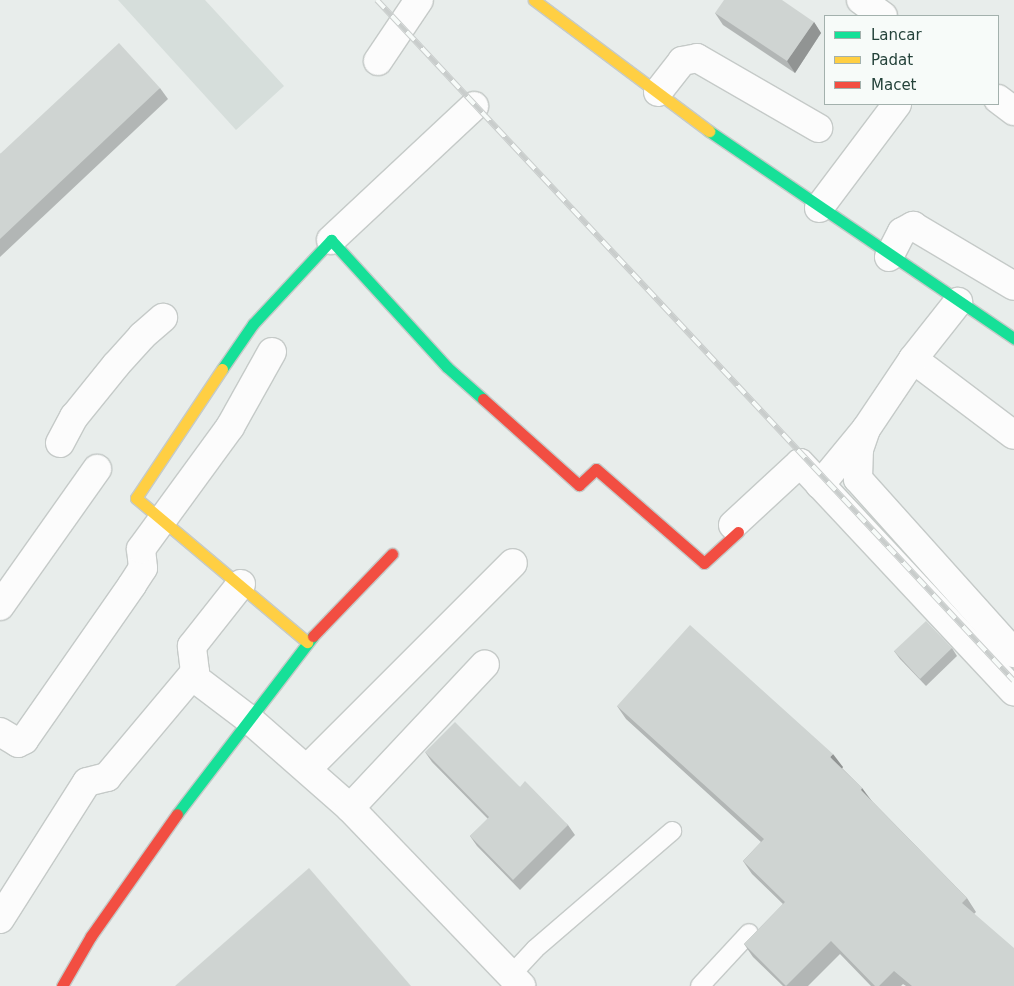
<!DOCTYPE html>
<html>
<head>
<meta charset="utf-8">
<style>
	body { margin:0 }
	#map { position:relative; width:1014px; height:986px; overflow:hidden; background:#e8edeb; font-family:"DejaVu Sans",sans-serif }
	div>[style] { position:absolute }
	.built>* { inset:0; background:#d6dedb }
	.roads { filter:drop-shadow(1px 0 #c5cac8) drop-shadow(-1px 0 #c5cac8) drop-shadow(0 1px #c5cac8) drop-shadow(0 -1px #c5cac8) }
	.lane>* { height:18px; margin:-9px; padding:0 9px; transform-origin:9px; border-radius:9px; background:#fcfcfc }
	.street>* { height:28px; margin:-14px; padding:0 14px; transform-origin:14px; border-radius:14px; background:#fcfcfc }
	.fast>* { height:11px; margin:-5.5px; padding:0 5.5px; transform-origin:5.5px; border-radius:5.5px; background:#16e098 }
	.slow>* { height:11px; margin:-5.5px; padding:0 5.5px; transform-origin:5.5px; border-radius:5.5px; background:#ffcf43 }
	.jam>* { height:11px; margin:-5.5px; padding:0 5.5px; transform-origin:5.5px; border-radius:5.5px; background:#f24e42 }
	.rail>* { height:5.5px; margin-top:-2.75px; transform-origin:0; background:repeating-linear-gradient(90deg,#f7fbf9 0 11px,#c9cdcc 0 22px); box-sizing:border-box; border-block:1px solid #c9cdcc }
	.wall>* { inset:0; background:#b2b6b5 }
	.shaded-wall>* { inset:0; background:#919493 }
	.building>* { inset:0; background:#cfd4d2 }
	span { translate:-50% -50%; white-space:nowrap; text-align:center; line-height:1.15; -webkit-text-stroke:4px #f7fbf9; paint-order:stroke }
	.legend { position:absolute; left:824px; top:15px; width:175px; height:90px; box-sizing:border-box; background:#f7fbf9; border:1px solid #a3b1ad; margin:0; padding:6px 9px; list-style:none; font-size:15px; color:#24423a }
	.legend li { display:flex; align-items:center; gap:10px; height:25px }
	.legend b { width:25px; border:1px solid #a3b1ad }
</style>
</head>
<body>
<div id="map">
	<div class="built">
		<div style="clip-path:polygon(118px 0,205px 0,284px 86px,236px 130px)"></div>
	</div>
	<div class="roads">
		<div class="lane">
			<div style="left:511px;top:975px;width:35px;rotate:-47deg"></div>
			<div style="left:535px;top:949px;width:181px;rotate:-40.7deg"></div>
			<div style="left:700px;top:986px;width:72px;rotate:-47.2deg"></div>
		</div>
		<div class="street">
			<div style="left:861px;top:0;width:27px;rotate:36deg"></div>
			<div style="left:378px;top:61px;width:73px;rotate:-56.1deg"></div>
			<div style="left:658px;top:92px;width:39px;rotate:-52deg"></div>
			<div style="left:682px;top:61px;width:15px;rotate:-11deg"></div>
			<div style="left:697px;top:58px;width:140px;rotate:30deg"></div>
			<div style="left:998px;top:99px;width:20px;rotate:37deg"></div>
			<div style="left:819px;top:208px;width:130px;rotate:-53.1deg"></div>
			<div style="left:331px;top:240px;width:196px;rotate:-43.1deg"></div>
			<div style="left:889px;top:257px;width:28px;rotate:-63deg"></div>
			<div style="left:902px;top:232px;width:13px;rotate:-29deg"></div>
			<div style="left:913px;top:226px;width:117px;rotate:30.7deg"></div>
			<div style="left:913px;top:359px;width:126px;rotate:37deg"></div>
			<div style="left:866px;top:429px;width:21px;rotate:109deg"></div>
			<div style="left:859px;top:449px;width:30px;rotate:92deg"></div>
			<div style="left:858px;top:479px;width:234px;rotate:48.1deg"></div>
			<div style="left:60px;top:443px;width:30px;rotate:-62deg"></div>
			<div style="left:74px;top:417px;width:67px;rotate:-51.1deg"></div>
			<div style="left:116px;top:365px;width:39px;rotate:-48deg"></div>
			<div style="left:142px;top:336px;width:28px;rotate:-41deg"></div>
			<div style="left:820px;top:485px;width:72px;rotate:-50.6deg"></div>
			<div style="left:866px;top:429px;width:84px;rotate:-56.1deg"></div>
			<div style="left:913px;top:359px;width:73px;rotate:-51.7deg"></div>
			<div style="left:733px;top:525px;width:91px;rotate:-42.8deg"></div>
			<div style="left:800px;top:463px;width:313px;rotate:46.9deg"></div>
			<div style="left:0;top:606px;width:168px;rotate:-54.7deg"></div>
			<div style="left:192px;top:676px;width:73px;rotate:37.2deg"></div>
			<div style="left:250px;top:720px;width:133px;rotate:41.3deg"></div>
			<div style="left:350px;top:808px;width:247px;rotate:46.1deg"></div>
			<div style="left:0;top:732px;width:21px;rotate:31deg"></div>
			<div style="left:18px;top:743px;width:7px;rotate:-27deg"></div>
			<div style="left:24px;top:740px;width:189px;rotate:-55.1deg"></div>
			<div style="left:132px;top:585px;width:20px;rotate:-57deg"></div>
			<div style="left:143px;top:568px;width:19px;rotate:-96deg"></div>
			<div style="left:141px;top:549px;width:151px;rotate:-53.9deg"></div>
			<div style="left:230px;top:427px;width:86px;rotate:-60.8deg"></div>
			<div style="left:307px;top:769px;width:291px;rotate:-45deg"></div>
			<div style="left:350px;top:808px;width:197px;rotate:-46.8deg"></div>
			<div style="left:0;top:919px;width:162px;rotate:-57.6deg"></div>
			<div style="left:87px;top:782px;width:21px;rotate:-14deg"></div>
			<div style="left:107px;top:777px;width:137px;rotate:-50deg"></div>
			<div style="left:195px;top:672px;width:26px;rotate:-97deg"></div>
			<div style="left:192px;top:646px;width:79px;rotate:-51.7deg"></div>
		</div>
		<div class="fast">
			<div style="left:709px;top:131px;width:369px;rotate:34.2deg"></div>
			<div style="left:222px;top:369px;width:55px;rotate:-55.4deg"></div>
			<div style="left:253px;top:324px;width:115px;rotate:-47.1deg"></div>
			<div style="left:331px;top:240px;width:172px;rotate:47.6deg"></div>
			<div style="left:447px;top:367px;width:48px;rotate:41.6deg"></div>
			<div style="left:177px;top:814px;width:224px;rotate:-52.6deg"></div>
		</div>
		<div class="slow">
			<div style="left:534px;top:0;width:219px;rotate:36.8deg"></div>
			<div style="left:222px;top:369px;width:155px;rotate:123.7deg"></div>
			<div style="left:136px;top:498px;width:224px;rotate:40.1deg"></div>
		</div>
		<div class="jam">
			<div style="left:483px;top:399px;width:129px;rotate:41.9deg"></div>
			<div style="left:579px;top:485px;width:23px;rotate:-43deg"></div>
			<div style="left:596px;top:469px;width:143px;rotate:41deg"></div>
			<div style="left:704px;top:563px;width:46px;rotate:-42.4deg"></div>
			<div style="left:313px;top:636px;width:114px;rotate:-46.1deg"></div>
			<div style="left:62px;top:986px;width:58px;rotate:-59.9deg"></div>
			<div style="left:91px;top:936px;width:149px;rotate:-54.8deg"></div>
		</div>
	</div>
	<div class="rail">
		<div style="left:377px;top:0;width:932px;rotate:46.91deg"></div>
	</div>
	<div class="wall">
		<div style="clip-path:polygon(715px 13px,814px 22px,821px 33px,795px 73px,723px 25px)"></div>
		<div style="clip-path:polygon(160px 88px,168px 99px,0 257px,0 154px)"></div>
		<div style="clip-path:polygon(952px 648px,957px 656px,926px 686px,900px 659px,894px 651px)"></div>
		<div style="clip-path:polygon(617px 706px,843px 767px,842px 768px,862px 788px,872px 801px,967px 898px,976px 912px,974px 914px,1014px 986px,906px 986px,903px 984px,901px 986px,871px 986px,840px 954px,808px 986px,783px 986px,753px 957px,744px 944px,783px 904px,752px 874px,743px 861px,761px 842px,626px 719px)"></div>
		<div style="clip-path:polygon(425px 752px,520px 787px,568px 825px,575px 835px,520px 890px,477px 846px,470px 836px,488px 819px,432px 762px)"></div>
	</div>
	<div class="shaded-wall">
		<div style="clip-path:polygon(814px 22px,821px 33px,795px 73px,787px 61px)"></div>
		<div style="clip-path:polygon(833px 754px,843px 767px,840px 771px,830px 757px)"></div>
		<div style="clip-path:polygon(862px 788px,872px 802px,861px 790px)"></div>
	</div>
	<div class="building">
		<div style="clip-path:polygon(724px 0,782px 0,814px 22px,787px 61px,715px 13px)"></div>
		<div style="clip-path:polygon(119px 43px,160px 88px,0 239px,0 154px)"></div>
		<div style="clip-path:polygon(926px 621px,952px 648px,920px 679px,894px 651px)"></div>
		<div style="clip-path:polygon(690px 625px,833px 754px,830px 757px,862px 788px,861px 790px,967px 898px,962px 903px,1014px 948px,1014px 986px,912px 986px,894px 971px,879px 986px,875px 986px,831px 941px,786px 986px,744px 944px,785px 902px,743px 861px,764px 839px,617px 706px)"></div>
		<div style="clip-path:polygon(455px 722px,520px 787px,525px 781px,568px 825px,513px 880px,470px 836px,489px 817px,425px 752px)"></div>
		<div style="clip-path:polygon(309px 868px,411px 986px,175px 986px)"></div>
	</div>
	<ul class="legend">
	<li><b style="height:6px;background:#16e098"></b>Lancar</li>
	<li><b style="height:6px;background:#ffcf43"></b>Padat</li>
	<li><b style="height:6px;background:#f24e42"></b>Macet</li>
	</ul>
</div>
</body>
</html>
